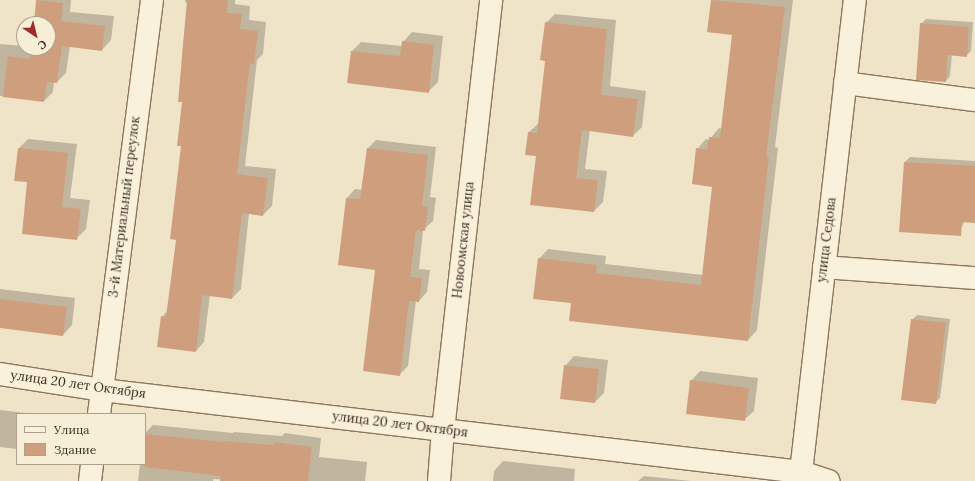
<!DOCTYPE html>
<html>
<head>
<meta charset="utf-8">
<style>
	body { margin:0 }
	#map { position:relative; width:975px; height:481px; overflow:hidden; background:#f0e4c8; font-family:Lora,serif }
	div>[style] { position:absolute }
	.shadow>* { inset:0; background:#0003 }
	.building>* { inset:0; background:#cf9f7d }
	.roads { filter:drop-shadow(1px 0 #8d765c) drop-shadow(-1px 0 #8d765c) drop-shadow(0 1px #8d765c) drop-shadow(0 -1px #8d765c) }
	.minor>* { height:22px; margin:-11px; padding:0 11px; transform-origin:11px; border-radius:11px; background:#faf1dc }
	span { translate:-50% -50%; white-space:nowrap; text-align:center; line-height:1.15; -webkit-text-stroke:3px #f7eed8; paint-order:stroke }
	.street-label { font-size:13px; color:#3d2e20 }
	.legend { position:absolute; left:16px; top:413px; width:130px; height:52px; box-sizing:border-box; background:#f7eed8; border:1px solid #ada18e; margin:0; padding:5px 7px; list-style:none; font-size:12px; color:#3d2e20 }
	.legend li { display:flex; align-items:center; gap:8px; height:20px }
	.legend b { width:20px; border:1px solid #ada18e }
	.north { position:absolute; left:16px; top:16px; width:40px; height:40px; box-sizing:border-box; background:#f7eed8; border:1px solid #ada18e; border-radius:50%; rotate:145deg; font-size:11px; font-weight:700; line-height:16px; text-align:center; color:#3d2e20 }
	.north::after { content:''; display:block; margin:auto; width:14px; height:18px; background:#9e2a2b; clip-path:polygon(50% 0,100% 100%,50% 72%,0 100%) }
</style>
</head>
<body>
<div id="map">
	<div class="shadow">
		<div style="clip-path:polygon(38px 0,71px 0,70px 12px,114px 16px,111px 40px,102px 50px,70px 46px,66px 73px,57px 82px,54px 82px,53px 92px,44px 101px,0 96px,0 44px,24px 46px,24px 48px,48px 48px,48px 24px,35px 24px)"></div>
		<div style="clip-path:polygon(185px 0,235px 0,235px 4px,250px 6px,249px 20px,266px 22px,263px 54px,257px 60px,245px 166px,276px 169px,272px 206px,263px 215px,249px 213px,241px 289px,232px 298px,210px 295px,204px 342px,196px 351px,162px 317px,168px 310px,177px 239px,182px 146px,184px 55px,182px 55px,188px 3px,185px 2px)"></div>
		<div style="clip-path:polygon(712px 0,793px 0,775px 147px,778px 148px,757px 330px,748px 340px,572px 302px,539px 259px,548px 249px,606px 256px,605px 264px,703px 275px,713px 186px,697px 149px,706px 139px,709px 140px,719px 128px,722px 129px,733px 34px,708px 32px)"></div>
		<div style="clip-path:polygon(555px 14px,616px 20px,610px 86px,646px 91px,642px 127px,633px 136px,590px 130px,585px 169px,607px 171px,603px 202px,594px 211px,537px 155px,526px 154px,529px 132px,539px 123px,546px 60px,546px 23px)"></div>
		<div style="clip-path:polygon(926px 19px,973px 22px,971px 51px,966px 56px,952px 54px,950px 76px,946px 81px,921px 24px)"></div>
		<div style="clip-path:polygon(412px 32px,443px 36px,438px 82px,428px 92px,348px 83px,352px 51px,361px 42px,402px 46px,403px 42px)"></div>
		<div style="clip-path:polygon(28px 139px,77px 144px,70px 198px,90px 200px,86px 229px,76px 239px,28px 181px,15px 180px,19px 148px)"></div>
		<div style="clip-path:polygon(376px 140px,436px 147px,430px 197px,436px 198px,433px 221px,423px 230px,419px 269px,430px 270px,427px 292px,419px 301px,416px 300px,408px 366px,400px 374px,376px 269px,347px 198px,355px 189px,363px 190px,367px 149px)"></div>
		<div style="clip-path:polygon(910px 157px,975px 161px,975px 222px,964px 222px,961px 229px,905px 162px)"></div>
		<div style="clip-path:polygon(0 289px,75px 298px,72px 325px,63px 335px,0 327px)"></div>
		<div style="clip-path:polygon(917px 315px,950px 319px,940px 398px,935px 403px,912px 320px)"></div>
		<div style="clip-path:polygon(574px 356px,608px 360px,604px 393px,595px 402px,565px 366px)"></div>
		<div style="clip-path:polygon(700px 371px,758px 378px,754px 411px,744px 420px,691px 381px)"></div>
		<div style="clip-path:polygon(0 410px,35px 414px,17px 414px,17px 449px,0 447px)"></div>
		<div style="clip-path:polygon(153px 425px,233px 433px,234px 432px,282px 436px,285px 433px,321px 438px,319px 457px,367px 462px,365px 481px,242px 481px,213px 479px,213px 481px,138px 481px,140px 464px,145px 464px,145px 433px)"></div>
		<div style="clip-path:polygon(503px 461px,575px 469px,574px 481px,493px 481px,494px 471px)"></div>
		<div style="clip-path:polygon(644px 476px,691px 481px,638px 481px)"></div>
	</div>
	<div class="building">
		<div style="clip-path:polygon(36px 0,63px 3px,61px 21px,105px 26px,102px 51px,62px 46px,57px 83px,47px 82px,44px 102px,3px 97px,8px 56px,30px 59px,31px 48px,48px 48px,48px 24px,34px 24px)"></div>
		<div style="clip-path:polygon(187px 0,228px 0,227px 13px,242px 14px,240px 29px,258px 31px,254px 64px,250px 63px,237px 174px,268px 178px,263px 216px,242px 213px,232px 299px,202px 295px,196px 352px,157px 347px,161px 316px,166px 317px,176px 240px,170px 239px,181px 146px,177px 146px,182px 102px,178px 102px)"></div>
		<div style="clip-path:polygon(711px 0,785px 7px,766px 156px,769px 157px,748px 341px,569px 321px,571px 303px,533px 299px,538px 258px,597px 265px,596px 273px,701px 285px,712px 187px,692px 184px,696px 148px,707px 150px,709px 137px,720px 138px,732px 35px,707px 32px)"></div>
		<div style="clip-path:polygon(545px 22px,607px 29px,601px 95px,638px 99px,633px 137px,582px 130px,576px 178px,598px 180px,594px 212px,530px 205px,536px 156px,525px 155px,528px 132px,537px 133px,545px 61px,540px 60px)"></div>
		<div style="clip-path:polygon(920px 23px,969px 27px,967px 57px,947px 55px,946px 82px,916px 80px)"></div>
		<div style="clip-path:polygon(402px 41px,434px 45px,429px 93px,347px 83px,351px 51px,400px 56px)"></div>
		<div style="clip-path:polygon(18px 148px,68px 153px,62px 207px,81px 209px,77px 240px,22px 234px,27px 182px,14px 181px)"></div>
		<div style="clip-path:polygon(367px 148px,428px 155px,422px 206px,428px 207px,425px 231px,416px 230px,410px 277px,422px 278px,419px 302px,409px 301px,400px 376px,363px 371px,375px 270px,338px 265px,346px 198px,360px 199px)"></div>
		<div style="clip-path:polygon(904px 162px,975px 166px,975px 223px,962px 222px,961px 236px,899px 232px)"></div>
		<div style="clip-path:polygon(0 299px,67px 307px,63px 336px,0 328px)"></div>
		<div style="clip-path:polygon(911px 319px,946px 323px,936px 404px,901px 400px)"></div>
		<div style="clip-path:polygon(564px 365px,599px 369px,595px 403px,560px 399px)"></div>
		<div style="clip-path:polygon(690px 380px,749px 388px,745px 421px,686px 414px)"></div>
		<div style="clip-path:polygon(145px 434px,224px 442px,224px 441px,274px 445px,275px 442px,312px 447px,308px 481px,220px 481px,221px 476px,145px 467px)"></div>
	</div>
	<div class="roads">
		<div class="minor">
			<div style="left:845px;top:83px;width:131px;rotate:7.5deg"></div>
			<div style="left:824px;top:267px;width:151px;rotate:4.2deg"></div>
			<div style="left:0;top:374px;width:103px;rotate:8.9deg"></div>
			<div style="left:102px;top:390px;width:704px;rotate:6.69deg"></div>
			<div style="left:801px;top:472px;width:29px;rotate:18deg"></div>
			<div style="left:99px;top:414px;width:417px;rotate:-82.7deg"></div>
			<div style="left:90px;top:481px;width:17px;rotate:-83deg"></div>
			<div style="left:439px;top:481px;width:51px;rotate:-85.5deg"></div>
			<div style="left:443px;top:430px;width:433px;rotate:-83.6deg"></div>
			<div style="left:800px;top:481px;width:484px;rotate:-83.5deg"></div>
		</div>
	</div>
	<div class="street-label">
		<span style="left:125px;top:207px;rotate:-83deg">3-й Материальный переулок</span>
		<span style="left:464px;top:240px;rotate:-84deg">Новоомская улица</span>
		<span style="left:827px;top:240px;rotate:-83deg">улица Седова</span>
		<span style="left:78px;top:385px;rotate:8deg">улица 20 лет Октября</span>
		<span style="left:400px;top:425px;rotate:7deg">улица 20 лет Октября</span>
	</div>
	<ul class="legend">
	<li><b style="height:5px;background:#faf1dc"></b>Улица</li>
	<li><b style="height:11px;background:#cf9f7d"></b>Здание</li>
	</ul>
	<div class="north">С</div>
</div>
</body>
</html>
